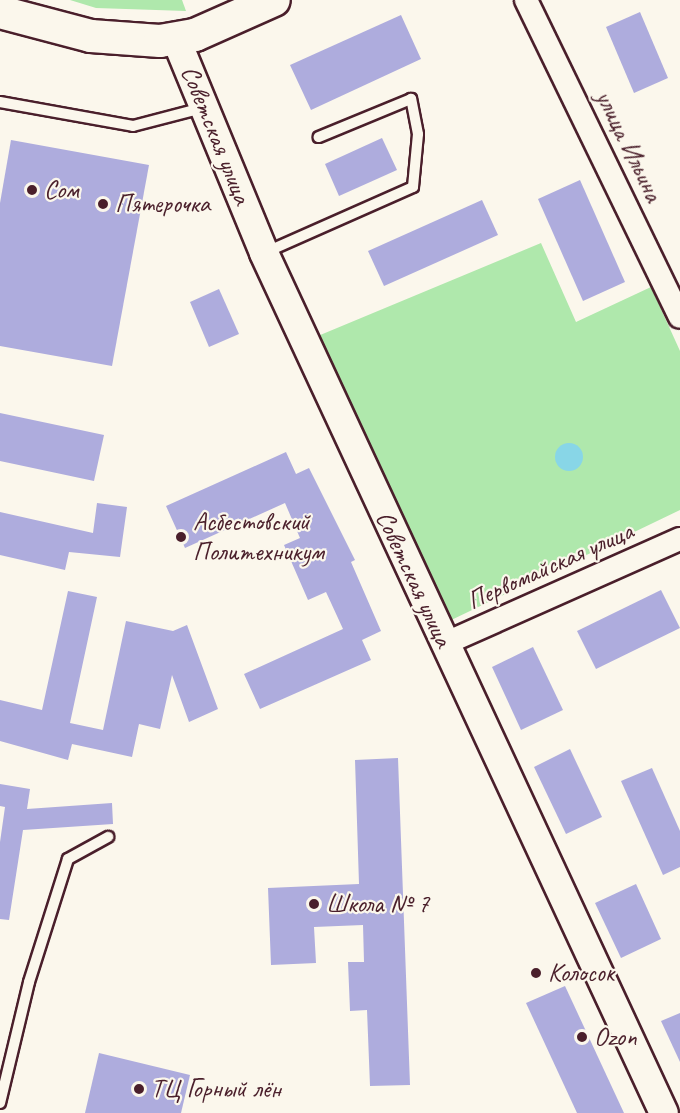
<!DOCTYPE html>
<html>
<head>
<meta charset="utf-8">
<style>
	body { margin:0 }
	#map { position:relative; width:680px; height:1113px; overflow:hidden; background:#fbf7ec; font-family:Caveat,sans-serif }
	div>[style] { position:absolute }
	.green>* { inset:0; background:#afe8ac }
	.water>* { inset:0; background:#88d6e7 }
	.round { border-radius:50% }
	.building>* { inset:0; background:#aeacdd }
	.roads { filter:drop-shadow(2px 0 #4a1f2b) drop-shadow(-2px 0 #4a1f2b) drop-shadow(0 2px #4a1f2b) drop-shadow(0 -2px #4a1f2b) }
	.service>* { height:10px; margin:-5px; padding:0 5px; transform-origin:5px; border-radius:5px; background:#fbf7ec }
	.minor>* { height:22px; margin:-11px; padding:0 11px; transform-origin:11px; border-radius:11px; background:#fbf7ec }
	.tertiary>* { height:28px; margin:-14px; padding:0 14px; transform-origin:14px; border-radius:14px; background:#fbf7ec }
	.secondary>* { height:32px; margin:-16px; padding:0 16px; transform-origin:16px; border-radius:16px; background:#fbf7ec }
	.dots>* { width:16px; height:16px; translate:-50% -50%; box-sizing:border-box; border:3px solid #fbf7ec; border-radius:50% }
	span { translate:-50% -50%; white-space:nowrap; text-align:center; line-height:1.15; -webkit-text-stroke:4.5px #fbf7ec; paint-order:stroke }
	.street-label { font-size:26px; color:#4a1f2b }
	.poi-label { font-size:26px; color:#4a1f2b }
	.left { translate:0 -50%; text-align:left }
</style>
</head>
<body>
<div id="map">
	<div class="green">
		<div style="clip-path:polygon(70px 0,182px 0,186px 11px,96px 8px)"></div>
		<div style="clip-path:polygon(541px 243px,576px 322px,651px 287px,680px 351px,680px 510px,443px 624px,313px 338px)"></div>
	</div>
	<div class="water">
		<div class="round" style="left:555px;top:443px;width:28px;height:28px"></div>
	</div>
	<div class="building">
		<div style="clip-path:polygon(640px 12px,668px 78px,634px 93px,606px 27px)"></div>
		<div style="clip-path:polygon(401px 15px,421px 59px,311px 110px,290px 65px)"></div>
		<div style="clip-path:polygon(382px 138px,397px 170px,339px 196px,325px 164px)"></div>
		<div style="clip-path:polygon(11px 140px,149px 165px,112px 366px,0 346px,0 203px)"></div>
		<div style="clip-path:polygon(580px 180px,625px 282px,583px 301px,538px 199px)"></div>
		<div style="clip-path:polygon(482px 200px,498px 235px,384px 286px,368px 251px)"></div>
		<div style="clip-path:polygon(219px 289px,239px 334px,209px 347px,190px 302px)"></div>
		<div style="clip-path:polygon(0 413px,104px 435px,94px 481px,0 461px)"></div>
		<div style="clip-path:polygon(286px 452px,296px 474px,309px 468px,355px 560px,351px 562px,381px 631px,362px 640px,371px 660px,260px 709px,244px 674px,343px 629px,326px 592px,308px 600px,284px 545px,300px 538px,285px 503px,185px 548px,166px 506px)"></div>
		<div style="clip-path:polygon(97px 503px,127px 507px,120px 557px,69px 552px,65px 570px,0 555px,0 512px,93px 533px)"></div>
		<div style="clip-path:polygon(661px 590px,680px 628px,596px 669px,577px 631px)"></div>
		<div style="clip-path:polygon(68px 591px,97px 597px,70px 723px,103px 730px,126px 621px,173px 631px,187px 625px,218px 709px,189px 722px,172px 675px,160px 729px,139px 724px,132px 757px,72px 744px,68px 760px,0 741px,0 700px,42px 710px)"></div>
		<div style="clip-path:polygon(533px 647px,563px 710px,521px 730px,492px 667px)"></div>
		<div style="clip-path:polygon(570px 749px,602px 817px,566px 834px,534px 767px)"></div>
		<div style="clip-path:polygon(398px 758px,410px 1085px,370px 1086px,367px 1010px,350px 1011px,348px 962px,364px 962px,363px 925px,314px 927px,316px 963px,271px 965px,268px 888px,359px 884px,355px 760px)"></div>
		<div style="clip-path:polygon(652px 768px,680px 831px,680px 867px,663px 875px,621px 781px)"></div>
		<div style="clip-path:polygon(0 784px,30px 789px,27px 809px,112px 803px,113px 824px,23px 830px,9px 920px,0 919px,0 842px,5px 807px,0 806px)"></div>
		<div style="clip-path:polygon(636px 884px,661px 939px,621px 958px,595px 903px)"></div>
		<div style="clip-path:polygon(565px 986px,624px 1113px,577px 1113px,526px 1003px)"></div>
		<div style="clip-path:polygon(680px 1013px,680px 1062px,661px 1021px)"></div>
		<div style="clip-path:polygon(99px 1053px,190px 1075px,181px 1113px,85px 1113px)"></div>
	</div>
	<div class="roads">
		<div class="service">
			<div style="left:0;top:102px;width:135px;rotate:10.2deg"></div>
			<div style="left:133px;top:126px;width:71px;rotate:-14.6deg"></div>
			<div style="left:264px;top:253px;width:163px;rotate:-23.9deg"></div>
			<div style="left:413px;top:187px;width:53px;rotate:-84.6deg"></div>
			<div style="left:418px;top:134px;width:36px;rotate:-101deg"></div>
			<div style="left:411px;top:99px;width:100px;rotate:157.6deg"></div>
			<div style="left:0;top:1103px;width:124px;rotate:-76.5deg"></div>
			<div style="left:29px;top:982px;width:129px;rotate:-72.4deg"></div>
			<div style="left:68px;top:859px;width:46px;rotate:-28.8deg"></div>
		</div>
		<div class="minor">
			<div style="left:526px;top:0;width:352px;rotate:64.1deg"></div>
			<div style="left:444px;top:644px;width:258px;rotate:-24deg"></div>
		</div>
		<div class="tertiary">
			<div style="left:176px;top:39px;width:231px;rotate:67.6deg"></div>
			<div style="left:264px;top:253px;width:948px;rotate:65.06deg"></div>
		</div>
		<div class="secondary">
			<div style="left:0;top:12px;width:94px;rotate:14.8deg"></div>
			<div style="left:91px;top:36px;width:69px;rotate:4.1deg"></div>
			<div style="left:160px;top:41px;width:36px;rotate:-10deg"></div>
			<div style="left:195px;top:35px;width:86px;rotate:-23.9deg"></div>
		</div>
	</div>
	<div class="dots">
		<div style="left:32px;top:190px;background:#4a1f2b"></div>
		<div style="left:103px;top:204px;background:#4a1f2b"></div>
		<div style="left:181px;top:537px;background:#4a1f2b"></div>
		<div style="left:314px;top:904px;background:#4a1f2b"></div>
		<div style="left:536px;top:973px;background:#4a1f2b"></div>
		<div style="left:582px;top:1037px;background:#4a1f2b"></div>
		<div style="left:139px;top:1089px;background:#4a1f2b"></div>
	</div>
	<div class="street-label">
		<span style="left:216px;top:135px;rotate:68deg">Советская улица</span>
		<span style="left:629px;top:146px;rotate:64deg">улица Ильина</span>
		<span style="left:550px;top:566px;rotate:-24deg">Первомайская улица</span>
		<span style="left:414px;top:579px;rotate:65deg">Советская улица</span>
	</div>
	<div class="poi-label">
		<span class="left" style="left:44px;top:190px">Сом</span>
		<span class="left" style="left:115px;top:204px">Пятерочка</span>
		<span class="left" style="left:193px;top:537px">Асбестовский<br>Политехникум</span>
		<span class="left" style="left:326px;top:904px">Школа № 7</span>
		<span class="left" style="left:548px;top:973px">Колосок</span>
		<span class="left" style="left:594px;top:1037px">Ozon</span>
		<span class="left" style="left:151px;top:1089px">ТЦ Горный лён</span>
	</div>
</div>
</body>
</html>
